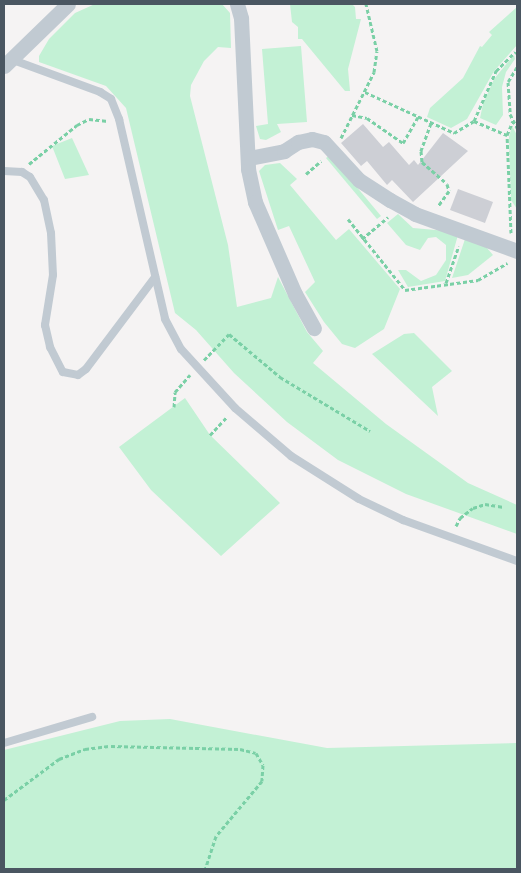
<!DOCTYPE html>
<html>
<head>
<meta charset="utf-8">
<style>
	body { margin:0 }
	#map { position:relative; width:521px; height:873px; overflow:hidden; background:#f5f3f3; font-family:"Space Grotesk",sans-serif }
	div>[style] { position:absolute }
	.green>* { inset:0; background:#c3f1d5 }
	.building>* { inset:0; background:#cdcfd5 }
	.path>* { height:3px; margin-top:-1.5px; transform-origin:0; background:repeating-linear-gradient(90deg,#7ad0a6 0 4px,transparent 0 6.5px) }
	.service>* { height:8px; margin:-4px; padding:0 4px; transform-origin:4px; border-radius:4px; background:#c1cad2 }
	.minor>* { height:15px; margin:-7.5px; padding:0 7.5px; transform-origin:7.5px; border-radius:7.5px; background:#c1cad2 }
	span { translate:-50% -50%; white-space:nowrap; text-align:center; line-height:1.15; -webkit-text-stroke:4.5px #fff; paint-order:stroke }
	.frame { position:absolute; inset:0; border:5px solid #4a5661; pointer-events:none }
</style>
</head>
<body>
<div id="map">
	<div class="green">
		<div style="clip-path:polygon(95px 4px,222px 4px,230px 13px,231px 48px,218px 47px,204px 61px,191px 85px,190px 96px,228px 245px,237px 307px,271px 298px,278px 277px,307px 332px,323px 351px,313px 363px,386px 424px,468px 483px,517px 505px,517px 534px,406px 494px,338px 460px,287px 422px,234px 373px,196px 330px,175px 313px,126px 108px,106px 86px,39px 62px,39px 56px,49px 39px,75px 13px)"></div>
		<div style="clip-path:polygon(290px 4px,352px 4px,355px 7px,356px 19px,361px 19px,348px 69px,350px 91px,345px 91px,302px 39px,298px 39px,298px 27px,292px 22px)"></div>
		<div style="clip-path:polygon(517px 7px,517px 45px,494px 71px,467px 119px,451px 128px,427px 117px,430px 108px,463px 78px,480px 46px,482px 47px,492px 35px,489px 32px)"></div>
		<div style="clip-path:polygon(301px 46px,307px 122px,277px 124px,281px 132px,266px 140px,260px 139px,256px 126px,268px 124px,262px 49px)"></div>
		<div style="clip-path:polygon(514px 55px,515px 59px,506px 72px,502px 87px,503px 115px,496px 125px,480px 118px,483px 104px,494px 79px)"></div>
		<div style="clip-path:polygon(512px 126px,517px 135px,517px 209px,511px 200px,509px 137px)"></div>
		<div style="clip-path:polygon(72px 138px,89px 175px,65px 179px,52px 146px)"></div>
		<div style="clip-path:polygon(330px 155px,381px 216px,377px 219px,326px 158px)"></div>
		<div style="clip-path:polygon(280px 163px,297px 179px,290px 185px,336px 240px,349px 229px,400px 289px,384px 329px,355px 348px,342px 344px,324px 322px,305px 292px,315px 282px,289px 226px,278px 230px,259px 171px,265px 165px)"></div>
		<div style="clip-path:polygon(398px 214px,413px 228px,447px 231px,458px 235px,445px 281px,408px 287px,398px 270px,406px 270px,421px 281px,436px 275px,446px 260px,446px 245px,436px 237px,428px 238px,420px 250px,406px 245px,387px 223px)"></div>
		<div style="clip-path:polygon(466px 236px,481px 241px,493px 255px,468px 275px,452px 278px)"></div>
		<div style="clip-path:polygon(414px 333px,452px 371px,432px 387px,438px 416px,372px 354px,404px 334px)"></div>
		<div style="clip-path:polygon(185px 398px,210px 435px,280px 503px,221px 556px,151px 490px,119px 447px)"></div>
		<div style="clip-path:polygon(170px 719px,327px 748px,517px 743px,517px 869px,4px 869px,4px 750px,120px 721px)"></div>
	</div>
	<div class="building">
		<div style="clip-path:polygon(363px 124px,383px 147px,389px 142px,409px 165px,414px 160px,418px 165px,443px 133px,468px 151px,413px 202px,392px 180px,387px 185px,367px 161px,361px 166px,341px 143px)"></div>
		<div style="clip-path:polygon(458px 189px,493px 202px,485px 223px,450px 210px)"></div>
	</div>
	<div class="path">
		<div style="left:517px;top:67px;width:17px;rotate:121deg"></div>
		<div style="left:508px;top:82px;width:32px;rotate:86deg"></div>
		<div style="left:510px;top:114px;width:16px;rotate:63deg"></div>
		<div style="left:365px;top:92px;width:98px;rotate:24.7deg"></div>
		<div style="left:454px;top:133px;width:23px;rotate:-31deg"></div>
		<div style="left:474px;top:121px;width:36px;rotate:23deg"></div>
		<div style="left:352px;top:115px;width:15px;rotate:11deg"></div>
		<div style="left:367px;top:118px;width:44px;rotate:34.8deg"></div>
		<div style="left:403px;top:143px;width:30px;rotate:-60deg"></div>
		<div style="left:474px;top:121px;width:55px;rotate:-66.3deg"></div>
		<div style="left:496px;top:71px;width:27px;rotate:-45deg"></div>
		<div style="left:515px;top:52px;width:2px;rotate:27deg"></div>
		<div style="left:431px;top:123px;width:30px;rotate:110deg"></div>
		<div style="left:421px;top:151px;width:11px;rotate:85deg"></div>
		<div style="left:422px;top:162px;width:33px;rotate:41deg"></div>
		<div style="left:447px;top:184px;width:7px;rotate:74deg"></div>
		<div style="left:449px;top:191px;width:19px;rotate:126deg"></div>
		<div style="left:341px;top:138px;width:74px;rotate:-63.4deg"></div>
		<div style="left:374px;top:72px;width:21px;rotate:-82deg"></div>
		<div style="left:377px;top:51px;width:48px;rotate:-103.2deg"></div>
		<div style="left:29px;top:164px;width:62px;rotate:-39.1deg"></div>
		<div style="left:77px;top:125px;width:13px;rotate:-27deg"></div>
		<div style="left:89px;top:119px;width:19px;rotate:6deg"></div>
		<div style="left:306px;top:174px;width:20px;rotate:-41deg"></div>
		<div style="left:348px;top:219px;width:91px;rotate:51.2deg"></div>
		<div style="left:405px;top:290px;width:74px;rotate:-7.8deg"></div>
		<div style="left:478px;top:280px;width:34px;rotate:-30deg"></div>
		<div style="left:511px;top:233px;width:98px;rotate:-92.3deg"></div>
		<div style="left:507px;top:135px;width:15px;rotate:-67deg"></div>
		<div style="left:362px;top:239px;width:34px;rotate:-40deg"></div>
		<div style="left:446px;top:283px;width:39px;rotate:-71deg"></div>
		<div style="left:204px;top:360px;width:36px;rotate:-46deg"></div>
		<div style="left:229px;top:334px;width:67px;rotate:40.1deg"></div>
		<div style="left:280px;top:377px;width:105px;rotate:31deg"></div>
		<div style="left:174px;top:407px;width:15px;rotate:-86deg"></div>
		<div style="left:175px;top:392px;width:23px;rotate:-49deg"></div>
		<div style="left:210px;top:435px;width:25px;rotate:-47deg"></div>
		<div style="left:456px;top:526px;width:9px;rotate:-63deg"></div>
		<div style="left:460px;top:518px;width:16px;rotate:-38deg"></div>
		<div style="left:473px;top:508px;width:13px;rotate:-18deg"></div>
		<div style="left:485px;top:504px;width:19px;rotate:9deg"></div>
		<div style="left:4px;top:800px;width:69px;rotate:-36.7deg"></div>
		<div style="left:59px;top:759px;width:28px;rotate:-21deg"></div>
		<div style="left:85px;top:749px;width:26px;rotate:-7deg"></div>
		<div style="left:111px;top:746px;width:129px;rotate:1.3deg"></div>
		<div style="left:240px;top:749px;width:16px;rotate:14deg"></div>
		<div style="left:256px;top:753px;width:14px;rotate:60deg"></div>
		<div style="left:263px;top:765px;width:16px;rotate:94deg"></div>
		<div style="left:262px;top:781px;width:72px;rotate:129.9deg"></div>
		<div style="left:216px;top:836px;width:35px;rotate:108deg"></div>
	</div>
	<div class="service">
		<div style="left:13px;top:60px;width:93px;rotate:20.2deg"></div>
		<div style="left:100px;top:92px;width:13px;rotate:32deg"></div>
		<div style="left:111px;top:99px;width:22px;rotate:68deg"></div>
		<div style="left:119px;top:119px;width:205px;rotate:77deg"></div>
		<div style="left:165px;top:319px;width:34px;rotate:62deg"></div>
		<div style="left:181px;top:349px;width:80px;rotate:47.5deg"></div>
		<div style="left:235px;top:408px;width:74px;rotate:40.6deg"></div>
		<div style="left:291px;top:456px;width:80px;rotate:32.3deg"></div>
		<div style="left:359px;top:499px;width:49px;rotate:25.5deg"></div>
		<div style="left:403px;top:520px;width:121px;rotate:19.8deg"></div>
		<div style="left:4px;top:171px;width:18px;rotate:3deg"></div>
		<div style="left:22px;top:172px;width:9px;rotate:32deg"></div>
		<div style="left:30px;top:177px;width:27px;rotate:59deg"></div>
		<div style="left:44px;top:200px;width:34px;rotate:78deg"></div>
		<div style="left:51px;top:233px;width:42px;rotate:87.3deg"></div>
		<div style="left:53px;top:275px;width:51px;rotate:99.1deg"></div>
		<div style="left:45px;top:325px;width:23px;rotate:77deg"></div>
		<div style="left:50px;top:347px;width:28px;rotate:63deg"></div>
		<div style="left:63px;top:372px;width:15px;rotate:11deg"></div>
		<div style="left:78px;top:375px;width:10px;rotate:-37deg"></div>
		<div style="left:86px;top:369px;width:115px;rotate:-53.1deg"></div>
		<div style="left:4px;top:743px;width:92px;rotate:-16.5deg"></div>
	</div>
	<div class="minor">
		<div style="left:237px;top:4px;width:15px;rotate:74deg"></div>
		<div style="left:241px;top:18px;width:151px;rotate:87.3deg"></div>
		<div style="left:248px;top:169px;width:34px;rotate:78deg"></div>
		<div style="left:255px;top:202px;width:100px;rotate:66.5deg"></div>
		<div style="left:295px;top:294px;width:39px;rotate:61deg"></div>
		<div style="left:4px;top:66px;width:89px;rotate:-44.1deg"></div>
		<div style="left:249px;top:158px;width:36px;rotate:-11deg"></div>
		<div style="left:284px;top:151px;width:17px;rotate:-33deg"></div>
		<div style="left:298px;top:142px;width:14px;rotate:-12deg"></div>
		<div style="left:312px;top:139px;width:12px;rotate:14deg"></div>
		<div style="left:324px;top:142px;width:52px;rotate:47.4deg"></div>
		<div style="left:359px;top:180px;width:37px;rotate:33deg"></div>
		<div style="left:390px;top:200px;width:29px;rotate:29deg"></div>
		<div style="left:415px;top:214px;width:109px;rotate:19.9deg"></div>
	</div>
	<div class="frame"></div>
</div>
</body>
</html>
